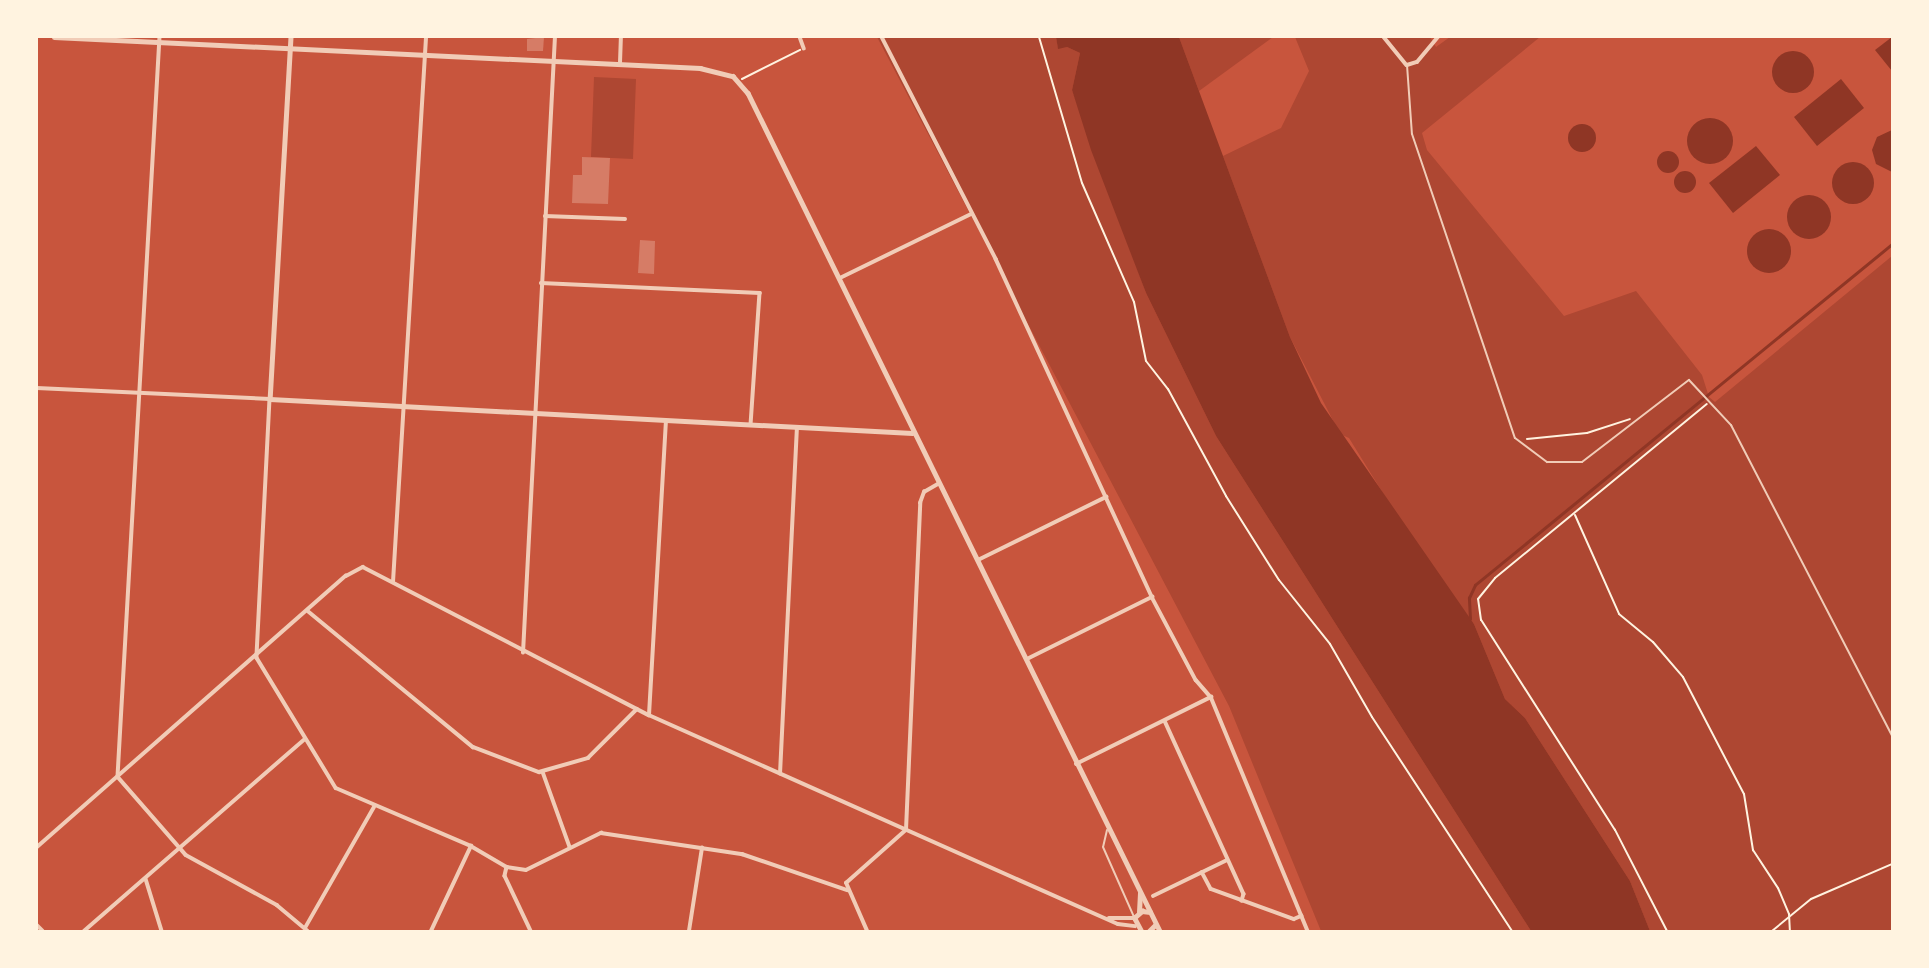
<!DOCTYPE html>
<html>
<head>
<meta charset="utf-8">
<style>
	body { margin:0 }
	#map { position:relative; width:1929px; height:968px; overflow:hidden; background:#c8553d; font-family:"PT Sans",sans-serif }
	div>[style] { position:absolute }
	.green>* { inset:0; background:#ae4732 }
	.water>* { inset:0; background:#8f3625 }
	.round { border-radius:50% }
	.stream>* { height:2.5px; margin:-1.25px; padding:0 1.25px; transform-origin:1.25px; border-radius:1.25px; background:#8f3625 }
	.building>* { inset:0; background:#d67c66 }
	.path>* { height:2px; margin:-1px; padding:0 1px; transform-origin:1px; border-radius:1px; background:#fff3e0 }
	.service>* { height:2px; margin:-1px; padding:0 1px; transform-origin:1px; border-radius:1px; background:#f1ccb7 }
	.minor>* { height:3.5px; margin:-1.75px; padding:0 1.75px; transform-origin:1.75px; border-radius:1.75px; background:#f1ccb7 }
	.tertiary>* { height:4.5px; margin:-2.25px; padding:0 2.25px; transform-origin:2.25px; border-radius:2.25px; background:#f1ccb7 }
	span { translate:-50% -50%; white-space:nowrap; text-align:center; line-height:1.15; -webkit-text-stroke:6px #fff3e0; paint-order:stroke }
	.frame { position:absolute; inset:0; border:38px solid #fff3e0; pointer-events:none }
</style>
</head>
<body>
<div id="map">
	<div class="green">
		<div style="clip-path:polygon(877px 37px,1056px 37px,1058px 48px,1067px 47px,1080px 53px,1072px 90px,1146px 293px,1216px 436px,1531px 931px,1321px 931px,1229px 706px)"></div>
		<div style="clip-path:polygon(1179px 37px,1273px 37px,1199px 91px)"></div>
		<div style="clip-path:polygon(1295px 37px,1430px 37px,1436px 47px,1450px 37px,1540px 37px,1422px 133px,1427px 150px,1564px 316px,1636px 291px,1702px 375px,1709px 397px,1715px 402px,1892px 256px,1892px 931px,1650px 931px,1630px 881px,1525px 718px,1505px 699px,1474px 624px,1415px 545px,1349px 438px,1340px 434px,1290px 337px,1223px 156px,1281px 128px,1309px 71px)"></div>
		<div style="clip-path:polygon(594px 77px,636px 79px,633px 159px,591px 157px)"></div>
	</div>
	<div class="water">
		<div style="clip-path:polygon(1056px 37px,1179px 37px,1290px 337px,1321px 403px,1474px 624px,1505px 699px,1525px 718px,1630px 881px,1650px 931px,1531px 931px,1216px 436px,1146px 293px,1091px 150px,1072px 90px,1080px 53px,1067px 47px,1058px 49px)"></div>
		<div style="clip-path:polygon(1892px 37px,1892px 71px,1875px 50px)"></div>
		<div class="round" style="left:1772px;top:51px;width:42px;height:42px"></div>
		<div style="clip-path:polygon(1841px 79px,1864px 108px,1817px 146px,1794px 117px)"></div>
		<div class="round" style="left:1687px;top:118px;width:46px;height:46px"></div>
		<div class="round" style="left:1568px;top:124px;width:28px;height:28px"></div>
		<div style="clip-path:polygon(1892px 130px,1892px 172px,1876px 164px,1872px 150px,1877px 137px)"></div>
		<div style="clip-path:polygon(1756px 146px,1780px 175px,1733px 213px,1709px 183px)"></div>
		<div class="round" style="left:1657px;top:151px;width:22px;height:22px"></div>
		<div class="round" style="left:1832px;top:162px;width:42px;height:42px"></div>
		<div class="round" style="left:1674px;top:171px;width:22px;height:22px"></div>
		<div class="round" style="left:1787px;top:195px;width:44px;height:44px"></div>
		<div class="round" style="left:1747px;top:229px;width:44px;height:44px"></div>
	</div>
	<div class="stream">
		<div style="left:1470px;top:619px;width:21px;rotate:-93deg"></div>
		<div style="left:1469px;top:598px;width:14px;rotate:-65deg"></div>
		<div style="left:1475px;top:585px;width:539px;rotate:-39.27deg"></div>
	</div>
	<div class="building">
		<div style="clip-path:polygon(544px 37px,543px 51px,527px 51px,527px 39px)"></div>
		<div style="clip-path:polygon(582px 157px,610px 158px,608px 204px,572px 203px,573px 175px,582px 175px)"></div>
		<div style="clip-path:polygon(640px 240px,655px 241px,654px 274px,638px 273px)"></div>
	</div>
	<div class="path">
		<div style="left:1039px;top:37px;width:152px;rotate:73.6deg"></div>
		<div style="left:1082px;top:183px;width:130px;rotate:66.4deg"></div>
		<div style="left:1134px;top:302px;width:60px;rotate:78.5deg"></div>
		<div style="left:1146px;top:361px;width:36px;rotate:52deg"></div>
		<div style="left:1168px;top:389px;width:122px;rotate:61.5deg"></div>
		<div style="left:1226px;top:496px;width:99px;rotate:57.8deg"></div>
		<div style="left:1279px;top:580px;width:82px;rotate:51.4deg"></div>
		<div style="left:1330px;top:644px;width:84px;rotate:60.1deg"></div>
		<div style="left:1372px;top:717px;width:256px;rotate:56.8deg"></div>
		<div style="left:742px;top:79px;width:65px;rotate:-26.6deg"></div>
		<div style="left:1527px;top:439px;width:60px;rotate:-5.7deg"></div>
		<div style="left:1587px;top:433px;width:45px;rotate:-18deg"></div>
		<div style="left:1575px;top:515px;width:108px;rotate:66deg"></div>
		<div style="left:1619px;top:614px;width:44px;rotate:39.5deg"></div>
		<div style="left:1653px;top:642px;width:46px;rotate:49.4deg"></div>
		<div style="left:1683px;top:677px;width:132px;rotate:62.5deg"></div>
		<div style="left:1744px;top:794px;width:57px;rotate:80.9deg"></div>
		<div style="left:1753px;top:850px;width:45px;rotate:56.7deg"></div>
		<div style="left:1778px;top:888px;width:28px;rotate:67deg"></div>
		<div style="left:1789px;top:914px;width:17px;rotate:87deg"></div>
		<div style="left:1667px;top:931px;width:114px;rotate:-117.2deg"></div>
		<div style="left:1615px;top:830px;width:249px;rotate:-122.5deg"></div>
		<div style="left:1481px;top:620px;width:21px;rotate:-98deg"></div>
		<div style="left:1478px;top:599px;width:27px;rotate:-51deg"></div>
		<div style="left:1495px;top:578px;width:274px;rotate:-39.4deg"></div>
		<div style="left:1772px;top:931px;width:50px;rotate:-39.4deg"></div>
		<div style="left:1811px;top:899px;width:88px;rotate:-23.4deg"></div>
	</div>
	<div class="service">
		<div style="left:1407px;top:65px;width:69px;rotate:85.9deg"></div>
		<div style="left:1412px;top:134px;width:321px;rotate:71.3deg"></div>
		<div style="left:1515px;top:438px;width:40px;rotate:37deg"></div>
		<div style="left:1547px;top:462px;width:35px"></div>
		<div style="left:1582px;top:462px;width:135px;rotate:-37.5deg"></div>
		<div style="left:1689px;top:380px;width:62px;rotate:47deg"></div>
		<div style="left:1731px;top:425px;width:350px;rotate:62.6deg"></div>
		<div style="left:1107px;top:830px;width:17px;rotate:103deg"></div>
		<div style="left:1103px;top:847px;width:77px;rotate:66.1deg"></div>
	</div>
	<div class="minor">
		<div style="left:160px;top:37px;width:741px;rotate:93.25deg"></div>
		<div style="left:118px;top:777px;width:103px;rotate:48.9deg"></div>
		<div style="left:186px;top:855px;width:104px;rotate:28.8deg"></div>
		<div style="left:277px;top:905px;width:40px;rotate:40deg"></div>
		<div style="left:800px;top:37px;width:12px;rotate:70deg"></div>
		<div style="left:882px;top:37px;width:250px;rotate:62.8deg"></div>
		<div style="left:996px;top:259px;width:372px;rotate:65.2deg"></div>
		<div style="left:1152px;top:597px;width:94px;rotate:62.1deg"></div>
		<div style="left:1196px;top:680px;width:23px;rotate:49deg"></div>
		<div style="left:1211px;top:697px;width:253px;rotate:67.5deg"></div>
		<div style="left:1384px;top:37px;width:36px;rotate:51deg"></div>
		<div style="left:1407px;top:65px;width:10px;rotate:-17deg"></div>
		<div style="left:1417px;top:62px;width:33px;rotate:-50deg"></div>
		<div style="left:620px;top:63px;width:26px;rotate:-88deg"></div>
		<div style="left:545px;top:216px;width:80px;rotate:2.1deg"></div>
		<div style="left:840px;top:278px;width:146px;rotate:-26deg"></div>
		<div style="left:541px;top:283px;width:219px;rotate:2.6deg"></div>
		<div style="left:760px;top:293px;width:132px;rotate:93.9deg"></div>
		<div style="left:37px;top:388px;width:233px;rotate:2.7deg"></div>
		<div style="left:270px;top:399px;width:259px;rotate:92.9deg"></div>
		<div style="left:257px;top:658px;width:152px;rotate:58.7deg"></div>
		<div style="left:336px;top:788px;width:147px;rotate:23.2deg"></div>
		<div style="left:471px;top:846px;width:42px;rotate:30.3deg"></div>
		<div style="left:507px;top:867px;width:19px;rotate:9deg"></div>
		<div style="left:526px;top:870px;width:84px;rotate:-26.3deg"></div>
		<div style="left:601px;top:833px;width:143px;rotate:8.5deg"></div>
		<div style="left:742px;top:854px;width:111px;rotate:18.9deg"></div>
		<div style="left:978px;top:560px;width:143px;rotate:-26.2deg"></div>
		<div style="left:393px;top:582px;width:546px;rotate:-86.53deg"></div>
		<div style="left:308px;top:611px;width:214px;rotate:39.5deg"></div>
		<div style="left:473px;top:747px;width:71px;rotate:20.7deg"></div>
		<div style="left:539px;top:772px;width:51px;rotate:-15.9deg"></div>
		<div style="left:588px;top:758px;width:69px;rotate:-45deg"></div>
		<div style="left:523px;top:653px;width:617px;rotate:-87.03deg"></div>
		<div style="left:1027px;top:659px;width:140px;rotate:-26.4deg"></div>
		<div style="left:649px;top:715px;width:294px;rotate:-86.7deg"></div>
		<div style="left:1165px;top:721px;width:190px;rotate:65.5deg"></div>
		<div style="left:1244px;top:894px;width:7px;rotate:106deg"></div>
		<div style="left:1076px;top:764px;width:151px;rotate:-26.4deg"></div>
		<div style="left:543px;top:772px;width:80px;rotate:70.2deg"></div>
		<div style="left:780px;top:774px;width:347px;rotate:-87.2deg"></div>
		<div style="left:37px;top:847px;width:411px;rotate:-41.3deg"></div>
		<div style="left:346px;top:576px;width:19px;rotate:-28deg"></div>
		<div style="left:363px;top:567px;width:322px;rotate:27.4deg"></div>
		<div style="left:649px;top:715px;width:513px;rotate:24.02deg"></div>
		<div style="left:1118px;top:924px;width:17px;rotate:7deg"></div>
		<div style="left:507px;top:867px;width:9px;rotate:103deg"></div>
		<div style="left:505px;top:876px;width:61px;rotate:64.7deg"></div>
		<div style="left:1202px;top:872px;width:19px;rotate:62deg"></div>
		<div style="left:1211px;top:889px;width:88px;rotate:19.9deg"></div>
		<div style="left:1294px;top:919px;width:8px;rotate:-23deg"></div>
		<div style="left:146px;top:879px;width:54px;rotate:72.9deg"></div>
		<div style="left:1153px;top:896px;width:82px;rotate:-25.9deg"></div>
		<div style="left:1109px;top:918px;width:25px"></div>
		<div style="left:37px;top:925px;width:8px;rotate:45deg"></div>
		<div style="left:305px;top:928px;width:139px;rotate:-60.3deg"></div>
		<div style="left:84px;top:931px;width:291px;rotate:-41deg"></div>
		<div style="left:431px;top:931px;width:94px;rotate:-64.8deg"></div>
		<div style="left:689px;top:931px;width:84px;rotate:-81.1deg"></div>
		<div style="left:867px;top:931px;width:52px;rotate:-113.6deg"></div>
		<div style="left:846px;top:883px;width:80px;rotate:-41.5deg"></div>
		<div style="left:906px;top:830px;width:327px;rotate:-87.5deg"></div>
		<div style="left:920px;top:503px;width:12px;rotate:-70deg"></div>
		<div style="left:924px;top:492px;width:16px;rotate:-30deg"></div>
	</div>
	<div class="tertiary">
		<div style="left:54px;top:37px;width:647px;rotate:2.75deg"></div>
		<div style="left:700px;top:68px;width:34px;rotate:14deg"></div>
		<div style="left:733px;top:76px;width:23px;rotate:49deg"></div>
		<div style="left:748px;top:93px;width:934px;rotate:63.82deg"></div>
		<div style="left:291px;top:37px;width:363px;rotate:93.3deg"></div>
		<div style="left:270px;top:399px;width:643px;rotate:3.03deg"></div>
		<div style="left:1139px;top:912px;width:19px;rotate:-87deg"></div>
		<div style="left:1141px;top:931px;width:15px;rotate:-118deg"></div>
		<div style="left:1134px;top:918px;width:11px;rotate:-41deg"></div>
		<div style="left:1142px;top:911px;width:8px;rotate:7deg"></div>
		<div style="left:1149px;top:931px;width:8px;rotate:-45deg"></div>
	</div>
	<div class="frame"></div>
</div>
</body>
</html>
